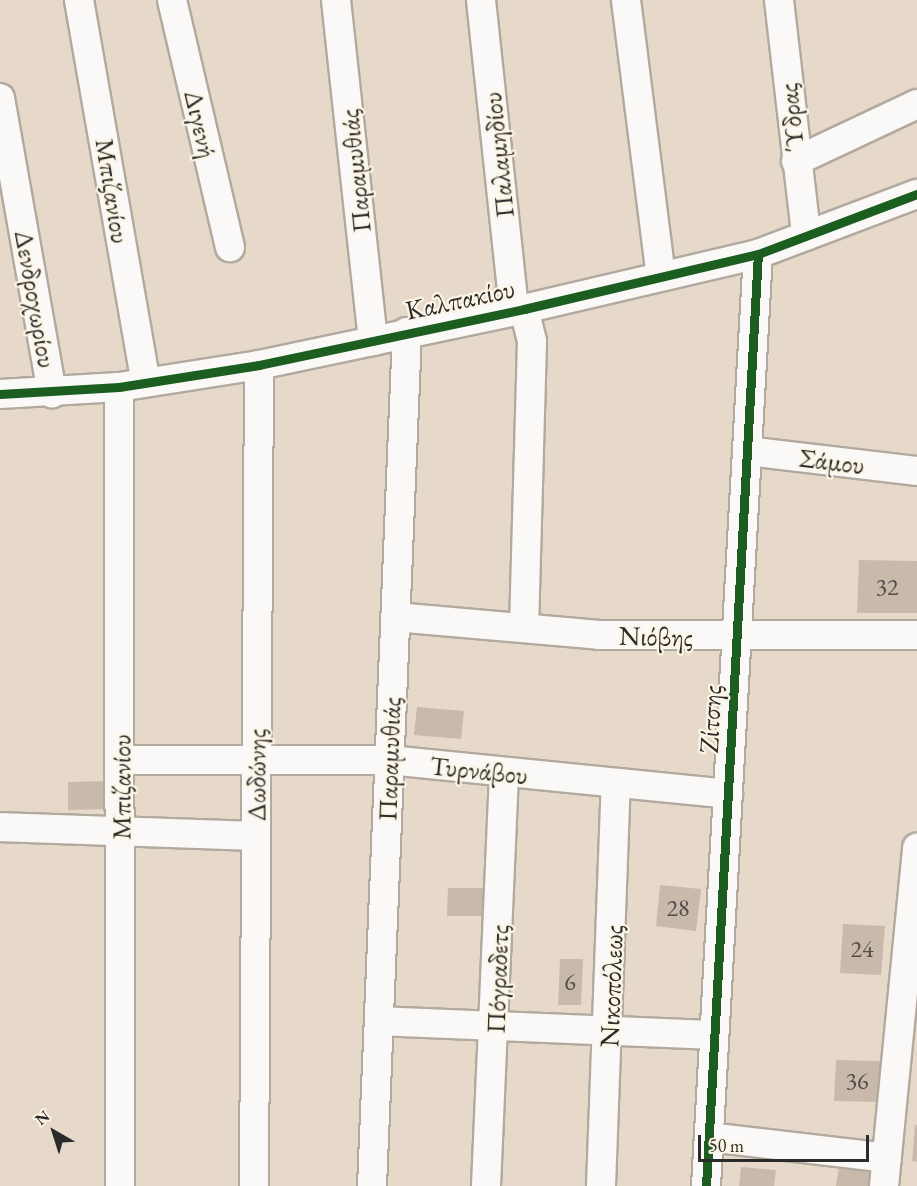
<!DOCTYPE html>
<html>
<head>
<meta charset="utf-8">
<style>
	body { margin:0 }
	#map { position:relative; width:917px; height:1186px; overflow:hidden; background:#e7d9c9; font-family:"EB Garamond",serif }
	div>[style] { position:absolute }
	.building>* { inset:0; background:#c9b9aa }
	.roads { filter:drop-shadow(2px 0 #b2a99f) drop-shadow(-2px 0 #b2a99f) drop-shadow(0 2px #b2a99f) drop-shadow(0 -2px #b2a99f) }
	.minor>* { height:28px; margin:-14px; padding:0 14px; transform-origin:14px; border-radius:14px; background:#fbf9f7 }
	.cycleway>* { height:9px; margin:-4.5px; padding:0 4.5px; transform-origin:4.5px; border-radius:4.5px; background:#1b5e20 }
	span { translate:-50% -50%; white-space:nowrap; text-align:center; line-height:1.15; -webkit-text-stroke:4.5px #fcf5e5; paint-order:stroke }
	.number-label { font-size:24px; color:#524e4b }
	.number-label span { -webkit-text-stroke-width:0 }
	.street-label { font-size:27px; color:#2b2b2b }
	.north { position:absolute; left:24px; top:1102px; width:60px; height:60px; -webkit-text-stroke:4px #fcf5e5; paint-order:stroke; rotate:321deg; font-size:16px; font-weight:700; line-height:24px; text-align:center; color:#2b2b2b }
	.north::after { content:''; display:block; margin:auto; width:21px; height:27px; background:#2b2b2b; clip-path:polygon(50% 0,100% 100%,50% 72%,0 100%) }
	.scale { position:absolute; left:698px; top:1135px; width:171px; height:27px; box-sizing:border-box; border:3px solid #2b2b2b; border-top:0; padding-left:8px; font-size:18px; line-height:21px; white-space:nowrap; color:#2b2b2b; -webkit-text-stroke:4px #fcf5e5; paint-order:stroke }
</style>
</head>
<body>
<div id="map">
	<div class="building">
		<div style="clip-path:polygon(859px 560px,917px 561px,917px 613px,857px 613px)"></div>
		<div style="clip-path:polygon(417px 707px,464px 711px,461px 739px,414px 735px)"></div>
		<div style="clip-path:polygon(108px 781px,108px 809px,68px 810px,68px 782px)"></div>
		<div style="clip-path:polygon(660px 885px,701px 889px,696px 931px,656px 926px)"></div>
		<div style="clip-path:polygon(448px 888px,490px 888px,490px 916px,447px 916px)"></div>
		<div style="clip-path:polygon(843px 924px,885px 926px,881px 975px,840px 973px)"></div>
		<div style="clip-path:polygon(560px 959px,583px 959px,581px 1005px,558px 1005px)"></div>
		<div style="clip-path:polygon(836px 1060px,880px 1061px,878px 1102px,834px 1101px)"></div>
		<div style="clip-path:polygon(915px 1125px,917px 1125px,917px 1162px,912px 1161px)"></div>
		<div style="clip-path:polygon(741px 1167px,776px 1170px,774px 1186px,739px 1186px)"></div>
		<div style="clip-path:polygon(839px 1167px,870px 1170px,869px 1186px,836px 1186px)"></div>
	</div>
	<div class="roads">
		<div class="minor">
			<div style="left:79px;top:0;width:388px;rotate:80.1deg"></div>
			<div style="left:172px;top:0;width:254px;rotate:76.8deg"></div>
			<div style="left:336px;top:0;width:343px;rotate:83.8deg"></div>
			<div style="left:481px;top:0;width:312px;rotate:83.9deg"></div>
			<div style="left:626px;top:0;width:278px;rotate:82.8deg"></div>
			<div style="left:779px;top:0;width:237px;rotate:83.4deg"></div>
			<div style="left:0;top:98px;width:300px;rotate:80deg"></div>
			<div style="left:796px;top:161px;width:134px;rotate:-25.2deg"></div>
			<div style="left:119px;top:387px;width:799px;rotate:89.93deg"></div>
			<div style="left:0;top:394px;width:119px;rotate:-3.4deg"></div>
			<div style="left:119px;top:387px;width:142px;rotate:-8.9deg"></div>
			<div style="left:259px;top:365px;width:271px;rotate:-11.9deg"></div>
			<div style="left:524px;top:309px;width:240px;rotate:-13.2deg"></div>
			<div style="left:758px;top:254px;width:170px;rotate:-20.7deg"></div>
			<div style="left:747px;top:451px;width:171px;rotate:6.7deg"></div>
			<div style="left:395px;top:617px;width:205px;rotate:5deg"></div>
			<div style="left:599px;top:635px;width:318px"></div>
			<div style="left:524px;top:628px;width:287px;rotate:-88.4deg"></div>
			<div style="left:532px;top:341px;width:33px;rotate:-104deg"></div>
			<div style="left:122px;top:760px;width:267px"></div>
			<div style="left:389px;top:760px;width:341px;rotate:5.7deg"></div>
			<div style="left:0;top:827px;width:256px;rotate:2deg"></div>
			<div style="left:379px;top:1021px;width:335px;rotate:2.4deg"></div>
			<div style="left:709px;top:1137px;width:179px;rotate:6.7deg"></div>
			<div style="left:254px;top:1186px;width:821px;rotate:-89.65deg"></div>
			<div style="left:372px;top:1186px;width:855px;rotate:-87.65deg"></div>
			<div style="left:486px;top:1186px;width:414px;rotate:-87.5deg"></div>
			<div style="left:601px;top:1186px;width:400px;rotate:-87.9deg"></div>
			<div style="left:706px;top:1186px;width:933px;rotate:-86.81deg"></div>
			<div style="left:884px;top:1186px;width:340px;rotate:-84.4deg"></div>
		</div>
	</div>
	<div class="cycleway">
		<div style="left:0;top:394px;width:119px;rotate:-3.4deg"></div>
		<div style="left:119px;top:387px;width:142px;rotate:-8.9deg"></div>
		<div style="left:259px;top:365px;width:271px;rotate:-11.9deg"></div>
		<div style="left:524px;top:309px;width:240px;rotate:-13.2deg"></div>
		<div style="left:758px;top:254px;width:170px;rotate:-20.7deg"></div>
		<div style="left:706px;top:1186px;width:933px;rotate:-86.81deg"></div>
	</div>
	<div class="number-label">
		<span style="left:887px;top:587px">32</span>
		<span style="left:678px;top:908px">28</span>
		<span style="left:862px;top:949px">24</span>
		<span style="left:570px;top:982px">6</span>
		<span style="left:857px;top:1081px">36</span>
	</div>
	<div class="street-label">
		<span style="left:791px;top:117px;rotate:-96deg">Ύδρας</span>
		<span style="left:201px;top:124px;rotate:77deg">Διγενή</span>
		<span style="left:498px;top:155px;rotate:-96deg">Παλαμηδίου</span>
		<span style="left:355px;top:171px;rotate:-96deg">Παραμυθιάς</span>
		<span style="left:113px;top:191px;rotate:81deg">Μπιζανίου</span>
		<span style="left:36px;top:299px;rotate:80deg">Δενδροχωρίου</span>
		<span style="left:460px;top:299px;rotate:-12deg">Καλπακίου</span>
		<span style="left:832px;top:461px;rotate:7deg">Σάμου</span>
		<span style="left:656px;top:636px;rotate:1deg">Νιόβης</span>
		<span style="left:710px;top:719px;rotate:-87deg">Ζίτσης</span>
		<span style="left:389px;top:759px;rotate:-88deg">Παραμυθιάς</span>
		<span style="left:479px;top:770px;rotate:6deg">Τυρνάβου</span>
		<span style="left:256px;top:775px;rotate:-90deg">Δωδώνης</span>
		<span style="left:121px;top:787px;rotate:-90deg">Μπιζανίου</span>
		<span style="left:497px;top:979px;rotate:-88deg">Πόγραδετς</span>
		<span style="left:611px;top:986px;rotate:-88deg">Nικοπόλεως</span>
	</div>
	<div class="north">N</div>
	<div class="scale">50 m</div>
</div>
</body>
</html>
